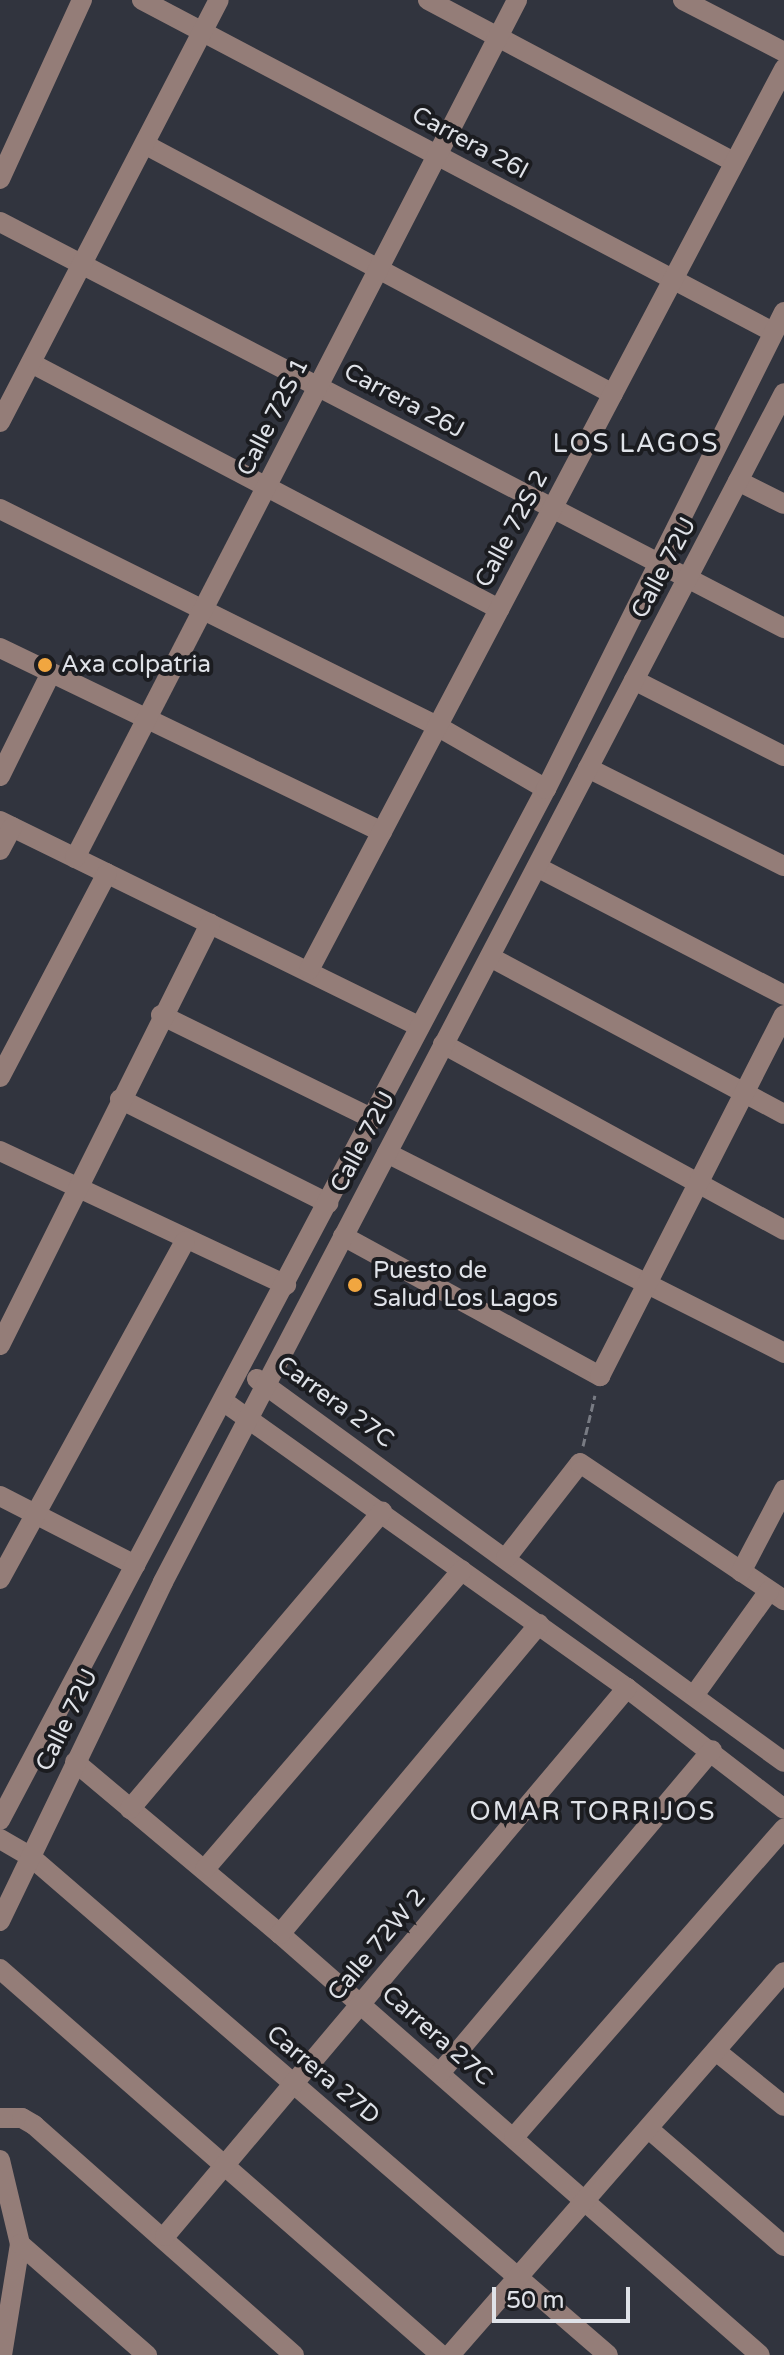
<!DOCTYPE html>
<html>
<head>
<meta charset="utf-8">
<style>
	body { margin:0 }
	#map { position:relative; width:784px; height:2355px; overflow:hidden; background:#31343e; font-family:"Varela Round",sans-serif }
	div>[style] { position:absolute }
	.path>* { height:3px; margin-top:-1.5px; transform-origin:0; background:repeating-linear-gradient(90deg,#787b83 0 8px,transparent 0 12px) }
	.minor>* { height:20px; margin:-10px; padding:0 10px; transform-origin:10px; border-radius:10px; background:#947d78 }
	.dots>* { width:22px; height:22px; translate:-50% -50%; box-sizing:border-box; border:4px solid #1b1c20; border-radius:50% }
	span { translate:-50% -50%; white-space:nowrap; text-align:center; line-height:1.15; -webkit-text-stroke:8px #1b1c20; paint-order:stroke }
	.street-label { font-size:24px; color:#dfe2e8 }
	.poi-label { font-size:24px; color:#dfe2e8 }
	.left { translate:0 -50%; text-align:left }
	.neighbourhood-label { font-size:26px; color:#dfe2e8; letter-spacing:2px }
	.scale { position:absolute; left:492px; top:2287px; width:138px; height:36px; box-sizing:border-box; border:4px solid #dfe2e8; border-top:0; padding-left:10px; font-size:24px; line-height:28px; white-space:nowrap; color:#dfe2e8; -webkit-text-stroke:6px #1b1c20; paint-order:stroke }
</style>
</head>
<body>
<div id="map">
	<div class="path">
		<div style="left:583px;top:1446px;width:52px;rotate:-76.8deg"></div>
	</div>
	<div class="minor">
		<div style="left:142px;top:0;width:713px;rotate:27.75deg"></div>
		<div style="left:428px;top:0;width:344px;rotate:27.9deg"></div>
		<div style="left:683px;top:0;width:114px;rotate:27.2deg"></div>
		<div style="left:146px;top:145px;width:529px;rotate:28.07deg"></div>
		<div style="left:0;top:179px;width:197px;rotate:-65.4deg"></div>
		<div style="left:0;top:222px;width:883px;rotate:27.38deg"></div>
		<div style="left:31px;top:363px;width:529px;rotate:27.73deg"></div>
		<div style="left:0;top:422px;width:475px;rotate:-62.6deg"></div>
		<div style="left:738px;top:481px;width:51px;rotate:26.6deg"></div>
		<div style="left:0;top:509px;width:488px;rotate:26.4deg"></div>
		<div style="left:437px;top:726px;width:126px;rotate:30deg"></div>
		<div style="left:0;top:648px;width:424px;rotate:25.7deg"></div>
		<div style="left:634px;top:680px;width:168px;rotate:26.9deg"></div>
		<div style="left:588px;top:768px;width:219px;rotate:26.6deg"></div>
		<div style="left:0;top:776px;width:115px;rotate:-63.7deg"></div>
		<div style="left:0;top:821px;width:466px;rotate:26.1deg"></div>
		<div style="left:0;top:850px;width:26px;rotate:-62deg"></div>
		<div style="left:75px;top:858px;width:965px;rotate:-62.74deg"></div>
		<div style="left:537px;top:867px;width:278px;rotate:27.4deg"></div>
		<div style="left:490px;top:957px;width:333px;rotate:28.1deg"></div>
		<div style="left:309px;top:970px;width:1019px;rotate:-62.2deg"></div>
		<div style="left:161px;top:1015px;width:234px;rotate:26.1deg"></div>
		<div style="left:443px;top:1044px;width:388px;rotate:28.6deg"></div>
		<div style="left:0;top:1077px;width:230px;rotate:-62.3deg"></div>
		<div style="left:120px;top:1099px;width:233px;rotate:26.6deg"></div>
		<div style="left:0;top:1151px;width:316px;rotate:25.1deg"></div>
		<div style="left:387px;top:1153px;width:445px;rotate:26.7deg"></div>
		<div style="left:343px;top:1236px;width:293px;rotate:28.6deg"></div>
		<div style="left:600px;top:1376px;width:405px;rotate:-63deg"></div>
		<div style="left:0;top:1345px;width:471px;rotate:-63.5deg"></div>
		<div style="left:257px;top:1379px;width:651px;rotate:36.01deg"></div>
		<div style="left:223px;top:1401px;width:496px;rotate:35.4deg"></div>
		<div style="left:627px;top:1688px;width:198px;rotate:37.6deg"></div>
		<div style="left:0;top:1496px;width:152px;rotate:27.1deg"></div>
		<div style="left:506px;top:1558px;width:120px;rotate:-52.1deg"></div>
		<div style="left:580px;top:1463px;width:246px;rotate:33.9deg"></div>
		<div style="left:741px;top:1572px;width:93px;rotate:-62.3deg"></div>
		<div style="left:0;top:1579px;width:385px;rotate:-61.3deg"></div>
		<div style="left:695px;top:1694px;width:127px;rotate:-54.3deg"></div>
		<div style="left:75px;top:1762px;width:268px;rotate:40deg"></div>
		<div style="left:280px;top:1934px;width:638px;rotate:41.25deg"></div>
		<div style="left:130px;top:1809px;width:390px;rotate:-49.7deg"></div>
		<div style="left:0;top:1820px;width:1167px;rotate:-62.1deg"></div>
		<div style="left:546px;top:789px;width:533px;rotate:-63.48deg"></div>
		<div style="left:0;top:1839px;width:36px;rotate:30deg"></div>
		<div style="left:31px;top:1857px;width:762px;rotate:40.8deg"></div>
		<div style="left:205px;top:1869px;width:394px;rotate:-49.3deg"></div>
		<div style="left:0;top:1921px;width:376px;rotate:-64.3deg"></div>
		<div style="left:163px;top:1582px;width:1341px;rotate:-62.42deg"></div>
		<div style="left:280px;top:1934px;width:404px;rotate:-50.1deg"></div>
		<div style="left:0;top:1969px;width:586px;rotate:41.2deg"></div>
		<div style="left:716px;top:2051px;width:87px;rotate:39deg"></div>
		<div style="left:440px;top:2073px;width:422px;rotate:-49.9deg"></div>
		<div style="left:0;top:2118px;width:22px"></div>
		<div style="left:22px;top:2118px;width:14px;rotate:30deg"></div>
		<div style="left:34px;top:2125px;width:347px;rotate:41.5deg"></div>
		<div style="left:650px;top:2130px;width:177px;rotate:40.9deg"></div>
		<div style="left:514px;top:2137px;width:410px;rotate:-48.8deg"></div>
		<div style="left:0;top:2160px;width:86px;rotate:76.6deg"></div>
		<div style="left:20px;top:2244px;width:112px;rotate:99.2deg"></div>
		<div style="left:165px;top:2236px;width:717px;rotate:-49.87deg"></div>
		<div style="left:20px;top:2244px;width:169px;rotate:41.2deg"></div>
		<div style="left:450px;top:2355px;width:508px;rotate:-48.91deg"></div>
	</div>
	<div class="dots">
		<div style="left:45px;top:665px;background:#f1a640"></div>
		<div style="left:355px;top:1285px;background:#f1a640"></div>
	</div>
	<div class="street-label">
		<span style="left:470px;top:143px;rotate:28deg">Carrera 26I</span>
		<span style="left:404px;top:401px;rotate:28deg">Carrera 26J</span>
		<span style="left:273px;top:417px;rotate:-63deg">Calle 72S 1</span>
		<span style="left:512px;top:529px;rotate:-62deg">Calle 72S 2</span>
		<span style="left:664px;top:568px;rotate:-62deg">Calle 72U</span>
		<span style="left:363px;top:1142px;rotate:-62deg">Calle 72U</span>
		<span style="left:335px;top:1402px;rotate:36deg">Carrera 27C</span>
		<span style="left:67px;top:1720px;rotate:-64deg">Calle 72U</span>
		<span style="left:377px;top:1945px;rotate:-50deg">Calle 72W 2</span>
		<span style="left:437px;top:2036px;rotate:41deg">Carrera 27C</span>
		<span style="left:323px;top:2075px;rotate:40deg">Carrera 27D</span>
	</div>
	<div class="poi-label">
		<span class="left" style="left:61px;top:665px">Axa colpatria</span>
		<span class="left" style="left:373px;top:1285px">Puesto de<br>Salud Los Lagos</span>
	</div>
	<div class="neighbourhood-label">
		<span style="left:636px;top:444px">LOS LAGOS</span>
		<span style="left:593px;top:1812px">OMAR TORRIJOS</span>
	</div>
	<div class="scale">50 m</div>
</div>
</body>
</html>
